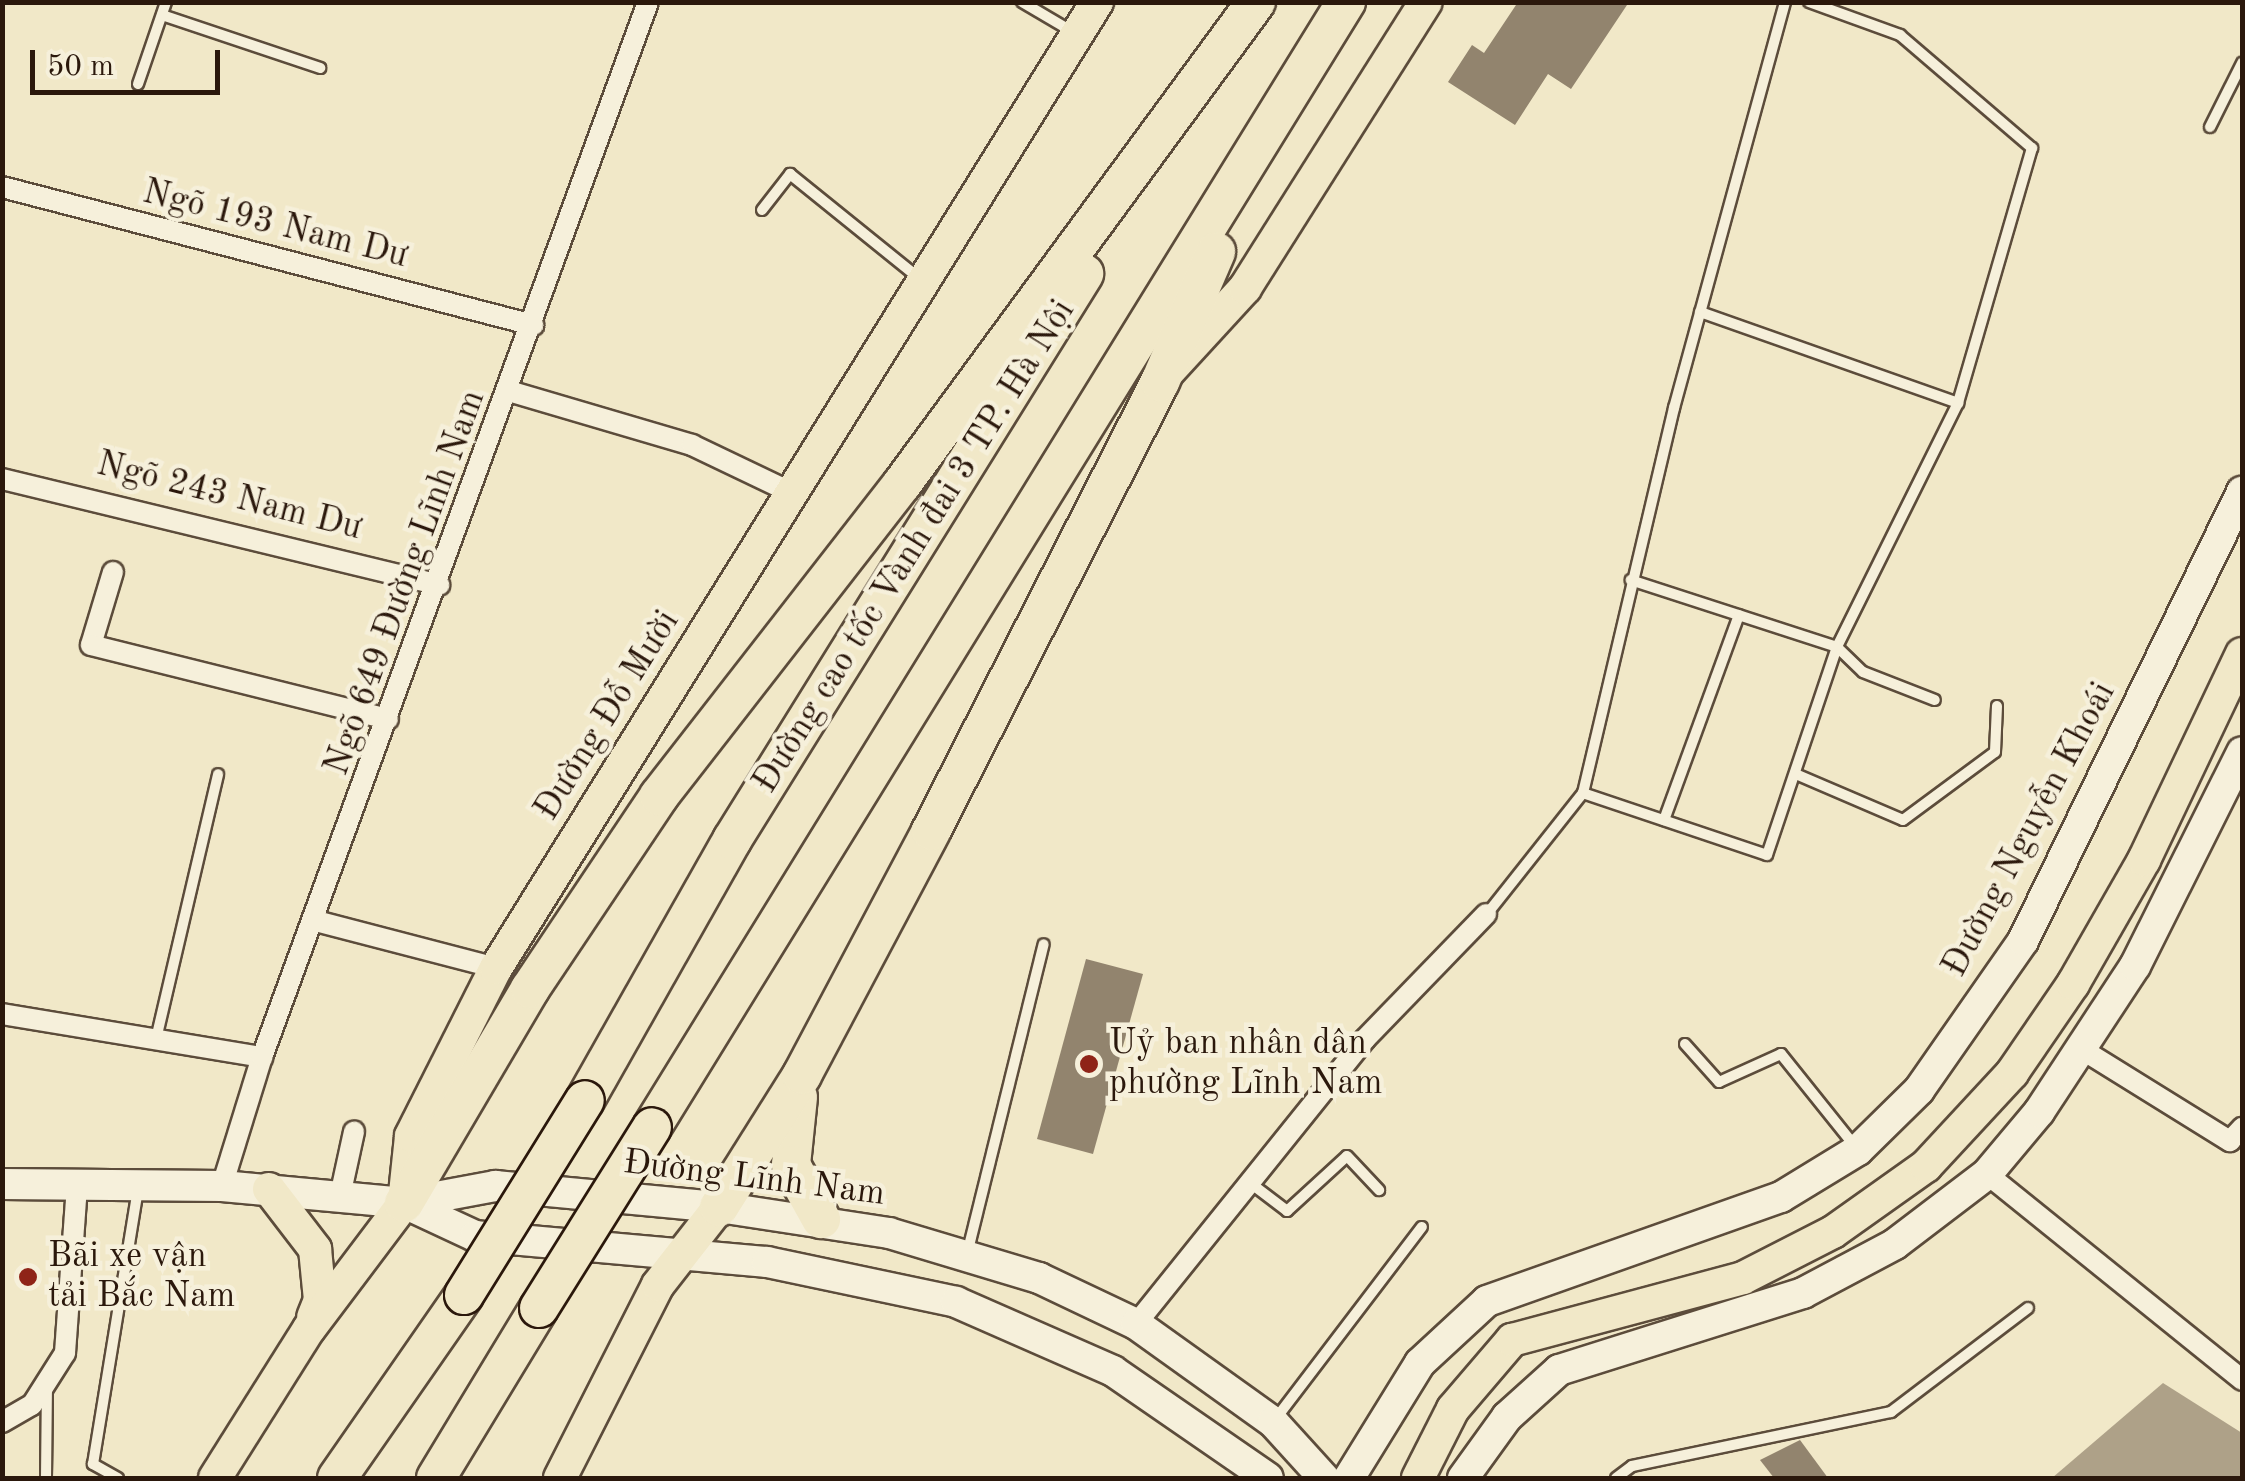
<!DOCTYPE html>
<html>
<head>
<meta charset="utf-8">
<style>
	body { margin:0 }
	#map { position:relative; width:2245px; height:1481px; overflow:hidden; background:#f1e8c8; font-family:"Old Standard TT",serif }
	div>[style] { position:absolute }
	.water>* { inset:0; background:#aea188 }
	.building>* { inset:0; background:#92846e }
	.roads { filter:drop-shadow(2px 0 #5c4c3b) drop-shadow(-2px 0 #5c4c3b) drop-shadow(0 2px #5c4c3b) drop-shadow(0 -2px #5c4c3b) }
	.lane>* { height:10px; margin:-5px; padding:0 5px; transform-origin:5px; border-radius:5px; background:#f6f0db }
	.street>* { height:20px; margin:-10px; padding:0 10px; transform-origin:10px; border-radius:10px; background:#f6f0db }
	.secondary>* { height:30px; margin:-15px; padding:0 15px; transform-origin:15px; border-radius:15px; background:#f6f0db }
	.primary>* { height:32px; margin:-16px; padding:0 16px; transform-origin:16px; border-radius:16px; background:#f1e8c8 }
	.highway>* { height:38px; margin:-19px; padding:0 19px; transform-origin:19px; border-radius:19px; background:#f1e8c8 }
	.bridges { filter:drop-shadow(2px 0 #2b180c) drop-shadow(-2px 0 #2b180c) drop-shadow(0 2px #2b180c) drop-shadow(0 -2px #2b180c) }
	.highway-bridge>* { height:38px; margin:-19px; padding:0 19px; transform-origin:19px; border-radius:19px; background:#f1e8c8 }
	.dots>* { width:28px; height:28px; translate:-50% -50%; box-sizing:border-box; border:5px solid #f6f0db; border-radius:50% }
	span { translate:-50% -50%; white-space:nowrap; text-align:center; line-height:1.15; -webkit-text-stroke:9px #f6f0db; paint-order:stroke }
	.street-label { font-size:35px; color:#2b180c }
	.poi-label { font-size:35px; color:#2b180c }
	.left { translate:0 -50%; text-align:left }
	.frame { position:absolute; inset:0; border:5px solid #2b180c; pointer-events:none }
	.scale { position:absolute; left:30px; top:50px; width:190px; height:45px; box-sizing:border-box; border:5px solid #2b180c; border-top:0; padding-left:12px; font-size:30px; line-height:35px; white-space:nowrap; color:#2b180c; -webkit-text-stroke:8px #f6f0db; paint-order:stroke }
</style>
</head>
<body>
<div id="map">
	<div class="water">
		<div style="clip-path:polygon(2163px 1383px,2242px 1433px,2242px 1478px,2052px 1478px)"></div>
	</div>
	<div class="building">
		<div style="clip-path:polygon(1518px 2px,1629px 2px,1571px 89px,1548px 74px,1515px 125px,1448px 82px,1472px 45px,1484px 53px)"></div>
		<div style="clip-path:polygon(1086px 959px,1143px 974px,1093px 1154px,1037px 1139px)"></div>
		<div style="clip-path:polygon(1800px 1440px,1828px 1478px,1774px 1478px,1760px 1460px)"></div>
	</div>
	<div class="roads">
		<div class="lane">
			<div style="left:1022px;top:2px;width:59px;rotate:30.5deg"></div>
			<div style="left:1809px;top:2px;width:97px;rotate:19.9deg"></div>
			<div style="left:1900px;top:35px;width:174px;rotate:40.6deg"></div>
			<div style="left:2032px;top:148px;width:266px;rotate:106.2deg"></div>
			<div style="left:1958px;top:403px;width:272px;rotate:116.4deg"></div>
			<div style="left:1837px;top:647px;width:36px;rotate:44deg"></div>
			<div style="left:1863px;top:672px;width:77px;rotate:21.3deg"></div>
			<div style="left:162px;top:15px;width:167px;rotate:18.5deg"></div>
			<div style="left:138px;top:84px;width:87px;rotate:-71.1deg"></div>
			<div style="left:2210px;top:127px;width:72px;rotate:-63.4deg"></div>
			<div style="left:762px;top:210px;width:46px;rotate:-52.1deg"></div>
			<div style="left:790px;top:174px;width:166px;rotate:38.9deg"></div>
			<div style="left:1700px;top:312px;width:274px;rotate:19.4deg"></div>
			<div style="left:1798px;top:775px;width:114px;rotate:23.2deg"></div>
			<div style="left:1903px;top:820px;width:114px;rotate:-36.5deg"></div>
			<div style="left:1995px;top:752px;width:46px;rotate:-87.5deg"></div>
			<div style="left:1583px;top:793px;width:194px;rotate:18.6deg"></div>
			<div style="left:1767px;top:855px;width:219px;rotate:-71.4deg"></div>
			<div style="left:1837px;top:647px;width:217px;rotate:-162deg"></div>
			<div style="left:1664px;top:820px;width:218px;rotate:-69.9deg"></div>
			<div style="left:1487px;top:914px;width:154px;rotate:-51.6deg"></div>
			<div style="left:1583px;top:793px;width:396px;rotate:-76.7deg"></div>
			<div style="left:1674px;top:408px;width:421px;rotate:-74.7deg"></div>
			<div style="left:156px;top:1039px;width:272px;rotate:-76.8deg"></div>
			<div style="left:1685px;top:1044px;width:51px;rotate:48.2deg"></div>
			<div style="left:1719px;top:1082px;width:68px;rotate:-24.3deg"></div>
			<div style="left:1781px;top:1054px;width:122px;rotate:51.3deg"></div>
			<div style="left:1249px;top:1182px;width:48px;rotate:37.3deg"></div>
			<div style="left:1287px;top:1211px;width:81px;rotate:-42.5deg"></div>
			<div style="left:1347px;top:1156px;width:47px;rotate:46.7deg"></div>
			<div style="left:967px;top:1254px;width:319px;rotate:-76.1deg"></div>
			<div style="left:1274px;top:1421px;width:244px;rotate:-52.7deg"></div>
			<div style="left:46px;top:1478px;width:90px;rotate:-89.4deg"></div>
			<div style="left:118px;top:1478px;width:29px;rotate:-151deg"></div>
			<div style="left:93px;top:1464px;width:280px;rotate:-80.7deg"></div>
			<div style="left:1616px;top:1478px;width:20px;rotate:-37deg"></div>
			<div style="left:1632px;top:1466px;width:265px;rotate:-11.8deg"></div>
			<div style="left:1891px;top:1412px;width:172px;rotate:-37.2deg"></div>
		</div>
		<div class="street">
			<div style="left:2px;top:187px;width:549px;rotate:14.57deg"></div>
			<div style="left:512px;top:392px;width:188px;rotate:16.4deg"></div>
			<div style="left:692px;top:445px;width:111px;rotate:25.6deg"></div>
			<div style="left:2px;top:479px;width:450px;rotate:13.6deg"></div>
			<div style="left:113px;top:572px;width:76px;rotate:106.8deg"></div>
			<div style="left:91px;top:645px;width:306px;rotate:14deg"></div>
			<div style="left:316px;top:921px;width:186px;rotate:14.6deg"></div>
			<div style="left:2px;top:1014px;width:264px;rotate:9.4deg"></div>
			<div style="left:2083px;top:1050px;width:173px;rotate:31.8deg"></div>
			<div style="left:2230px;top:1141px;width:18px;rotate:-47deg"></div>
			<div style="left:1987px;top:1174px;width:328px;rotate:38.9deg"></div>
			<div style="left:222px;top:1186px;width:135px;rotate:-72.8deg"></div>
			<div style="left:262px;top:1057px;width:1123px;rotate:-69.9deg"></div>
			<div style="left:340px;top:1196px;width:66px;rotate:-77.7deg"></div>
			<div style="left:1136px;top:1324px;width:366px;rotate:-51.2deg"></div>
			<div style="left:1365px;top:1039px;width:174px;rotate:-45.9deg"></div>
			<div style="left:2px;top:1422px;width:34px;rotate:-30deg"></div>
			<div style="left:32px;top:1405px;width:62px;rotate:-57.6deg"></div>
			<div style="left:65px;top:1353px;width:168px;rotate:-85.9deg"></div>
		</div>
		<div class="secondary">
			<div style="left:2px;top:1184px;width:220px;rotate:0.5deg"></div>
			<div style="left:222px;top:1186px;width:183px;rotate:5.3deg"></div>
			<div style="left:404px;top:1203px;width:93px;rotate:-10.6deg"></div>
			<div style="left:495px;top:1186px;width:225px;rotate:5.4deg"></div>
			<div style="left:719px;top:1207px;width:172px;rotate:8.7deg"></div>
			<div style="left:889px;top:1233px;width:157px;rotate:16.7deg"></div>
			<div style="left:1039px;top:1278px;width:107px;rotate:25.4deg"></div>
			<div style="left:1136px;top:1324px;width:168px;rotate:35.6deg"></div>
			<div style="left:1273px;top:1422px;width:76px;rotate:47.7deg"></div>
			<div style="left:404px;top:1203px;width:78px;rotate:24.9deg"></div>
			<div style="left:475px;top:1236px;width:293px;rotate:5.1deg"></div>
			<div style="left:767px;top:1262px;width:193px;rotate:11.9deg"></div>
			<div style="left:956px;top:1302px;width:171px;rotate:23.7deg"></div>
			<div style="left:1113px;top:1371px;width:188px;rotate:34.6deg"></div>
			<div style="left:1349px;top:1478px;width:135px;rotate:-58.3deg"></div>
			<div style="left:1420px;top:1363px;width:91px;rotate:-42.8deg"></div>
			<div style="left:1487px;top:1301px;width:312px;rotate:-19.5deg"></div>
			<div style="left:1781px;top:1197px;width:90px;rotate:-31.4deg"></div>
			<div style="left:1858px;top:1150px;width:86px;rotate:-44.5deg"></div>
			<div style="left:1919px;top:1090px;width:182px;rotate:-55.1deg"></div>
			<div style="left:2023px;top:941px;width:500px;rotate:-64deg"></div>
			<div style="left:1463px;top:1478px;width:75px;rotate:-54.2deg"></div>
			<div style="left:1507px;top:1417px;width:70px;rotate:-42.1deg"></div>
			<div style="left:1559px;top:1370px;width:256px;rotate:-17.5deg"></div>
			<div style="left:1803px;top:1293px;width:104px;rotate:-28deg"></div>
			<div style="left:1895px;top:1244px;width:116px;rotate:-37.3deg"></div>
			<div style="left:1987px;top:1174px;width:81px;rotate:-50deg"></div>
			<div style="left:2039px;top:1112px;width:175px;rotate:-56.7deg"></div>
			<div style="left:2135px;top:966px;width:239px;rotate:-63.4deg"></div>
		</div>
		<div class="primary">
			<div style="left:1169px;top:371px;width:113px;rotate:-47.5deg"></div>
			<div style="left:1245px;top:288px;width:338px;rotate:-57.7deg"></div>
			<div style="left:269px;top:1189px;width:76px;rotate:52.5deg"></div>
			<div style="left:315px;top:1249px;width:51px;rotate:84.4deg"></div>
			<div style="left:320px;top:1300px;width:18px;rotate:112deg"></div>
			<div style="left:215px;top:1478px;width:176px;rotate:-57.8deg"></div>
			<div style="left:309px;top:1329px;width:158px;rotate:-53deg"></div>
			<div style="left:404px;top:1203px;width:67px;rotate:-84deg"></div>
			<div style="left:411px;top:1136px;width:188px;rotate:-63.2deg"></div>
			<div style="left:496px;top:968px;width:1138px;rotate:-58.11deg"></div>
			<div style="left:560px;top:1478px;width:216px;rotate:-63.1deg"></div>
			<div style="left:658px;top:1285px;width:99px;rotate:-52deg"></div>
			<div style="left:1418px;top:1478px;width:77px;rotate:-63.1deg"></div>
			<div style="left:1453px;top:1409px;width:91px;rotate:-49.5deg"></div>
			<div style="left:1512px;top:1340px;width:239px;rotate:-15deg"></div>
			<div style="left:1743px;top:1278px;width:101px;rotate:-27.1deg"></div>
			<div style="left:1833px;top:1232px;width:114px;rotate:-35.4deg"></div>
			<div style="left:1926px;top:1166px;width:127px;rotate:-47.2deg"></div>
			<div style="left:2012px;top:1073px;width:108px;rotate:-55.6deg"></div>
			<div style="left:2073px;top:984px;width:143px;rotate:-60.2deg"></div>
			<div style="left:2144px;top:860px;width:228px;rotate:-64.6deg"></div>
		</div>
		<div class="highway">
			<div style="left:798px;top:1097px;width:68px;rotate:95.9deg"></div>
			<div style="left:791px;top:1165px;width:62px;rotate:60.9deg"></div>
			<div style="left:585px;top:1100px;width:299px;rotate:-60.5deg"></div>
			<div style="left:732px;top:840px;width:667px;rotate:-58.12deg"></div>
			<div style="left:652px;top:1127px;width:1322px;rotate:-58.33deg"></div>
			<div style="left:404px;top:1203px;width:248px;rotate:-59.5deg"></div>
			<div style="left:530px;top:989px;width:232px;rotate:-56.2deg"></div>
			<div style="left:659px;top:796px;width:395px;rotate:-52.1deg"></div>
			<div style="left:902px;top:484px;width:598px;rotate:-53.7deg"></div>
			<div style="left:719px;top:1207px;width:156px;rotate:-57.8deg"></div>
			<div style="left:802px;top:1075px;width:276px;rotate:-62.1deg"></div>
			<div style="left:931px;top:831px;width:504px;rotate:-62.98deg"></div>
			<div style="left:1160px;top:382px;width:142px;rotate:-66.7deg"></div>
			<div style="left:337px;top:1478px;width:223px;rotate:-55.2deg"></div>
			<div style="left:436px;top:1478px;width:199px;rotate:-58.8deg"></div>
		</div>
	</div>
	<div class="bridges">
		<div class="highway-bridge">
			<div style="left:464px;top:1295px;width:229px;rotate:-58.2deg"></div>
			<div style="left:539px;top:1308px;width:213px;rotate:-58deg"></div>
		</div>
	</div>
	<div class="dots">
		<div style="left:1089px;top:1064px;background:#8f2418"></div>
		<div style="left:28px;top:1277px;background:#8f2418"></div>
	</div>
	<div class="street-label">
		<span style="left:275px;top:225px;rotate:14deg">Ngõ 193 Nam Dư</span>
		<span style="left:229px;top:497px;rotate:14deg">Ngõ 243 Nam Dư</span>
		<span style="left:915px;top:547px;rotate:-58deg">Đường cao tốc Vành đai 3 TP. Hà Nội</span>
		<span style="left:406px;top:583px;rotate:-70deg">Ngõ 649 Đường Lĩnh Nam</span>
		<span style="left:608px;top:716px;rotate:-58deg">Đường Đỗ Mười</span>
		<span style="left:2030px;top:830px;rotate:-62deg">Đường Nguyễn Khoái</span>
		<span style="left:754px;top:1179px;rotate:7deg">Đường Lĩnh Nam</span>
	</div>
	<div class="poi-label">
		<span class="left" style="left:1109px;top:1064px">Uỷ ban nhân dân<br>phường Lĩnh Nam</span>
		<span class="left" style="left:48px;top:1277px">Bãi xe vận<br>tải Bắc Nam</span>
	</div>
	<div class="frame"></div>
	<div class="scale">50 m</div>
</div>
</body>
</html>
